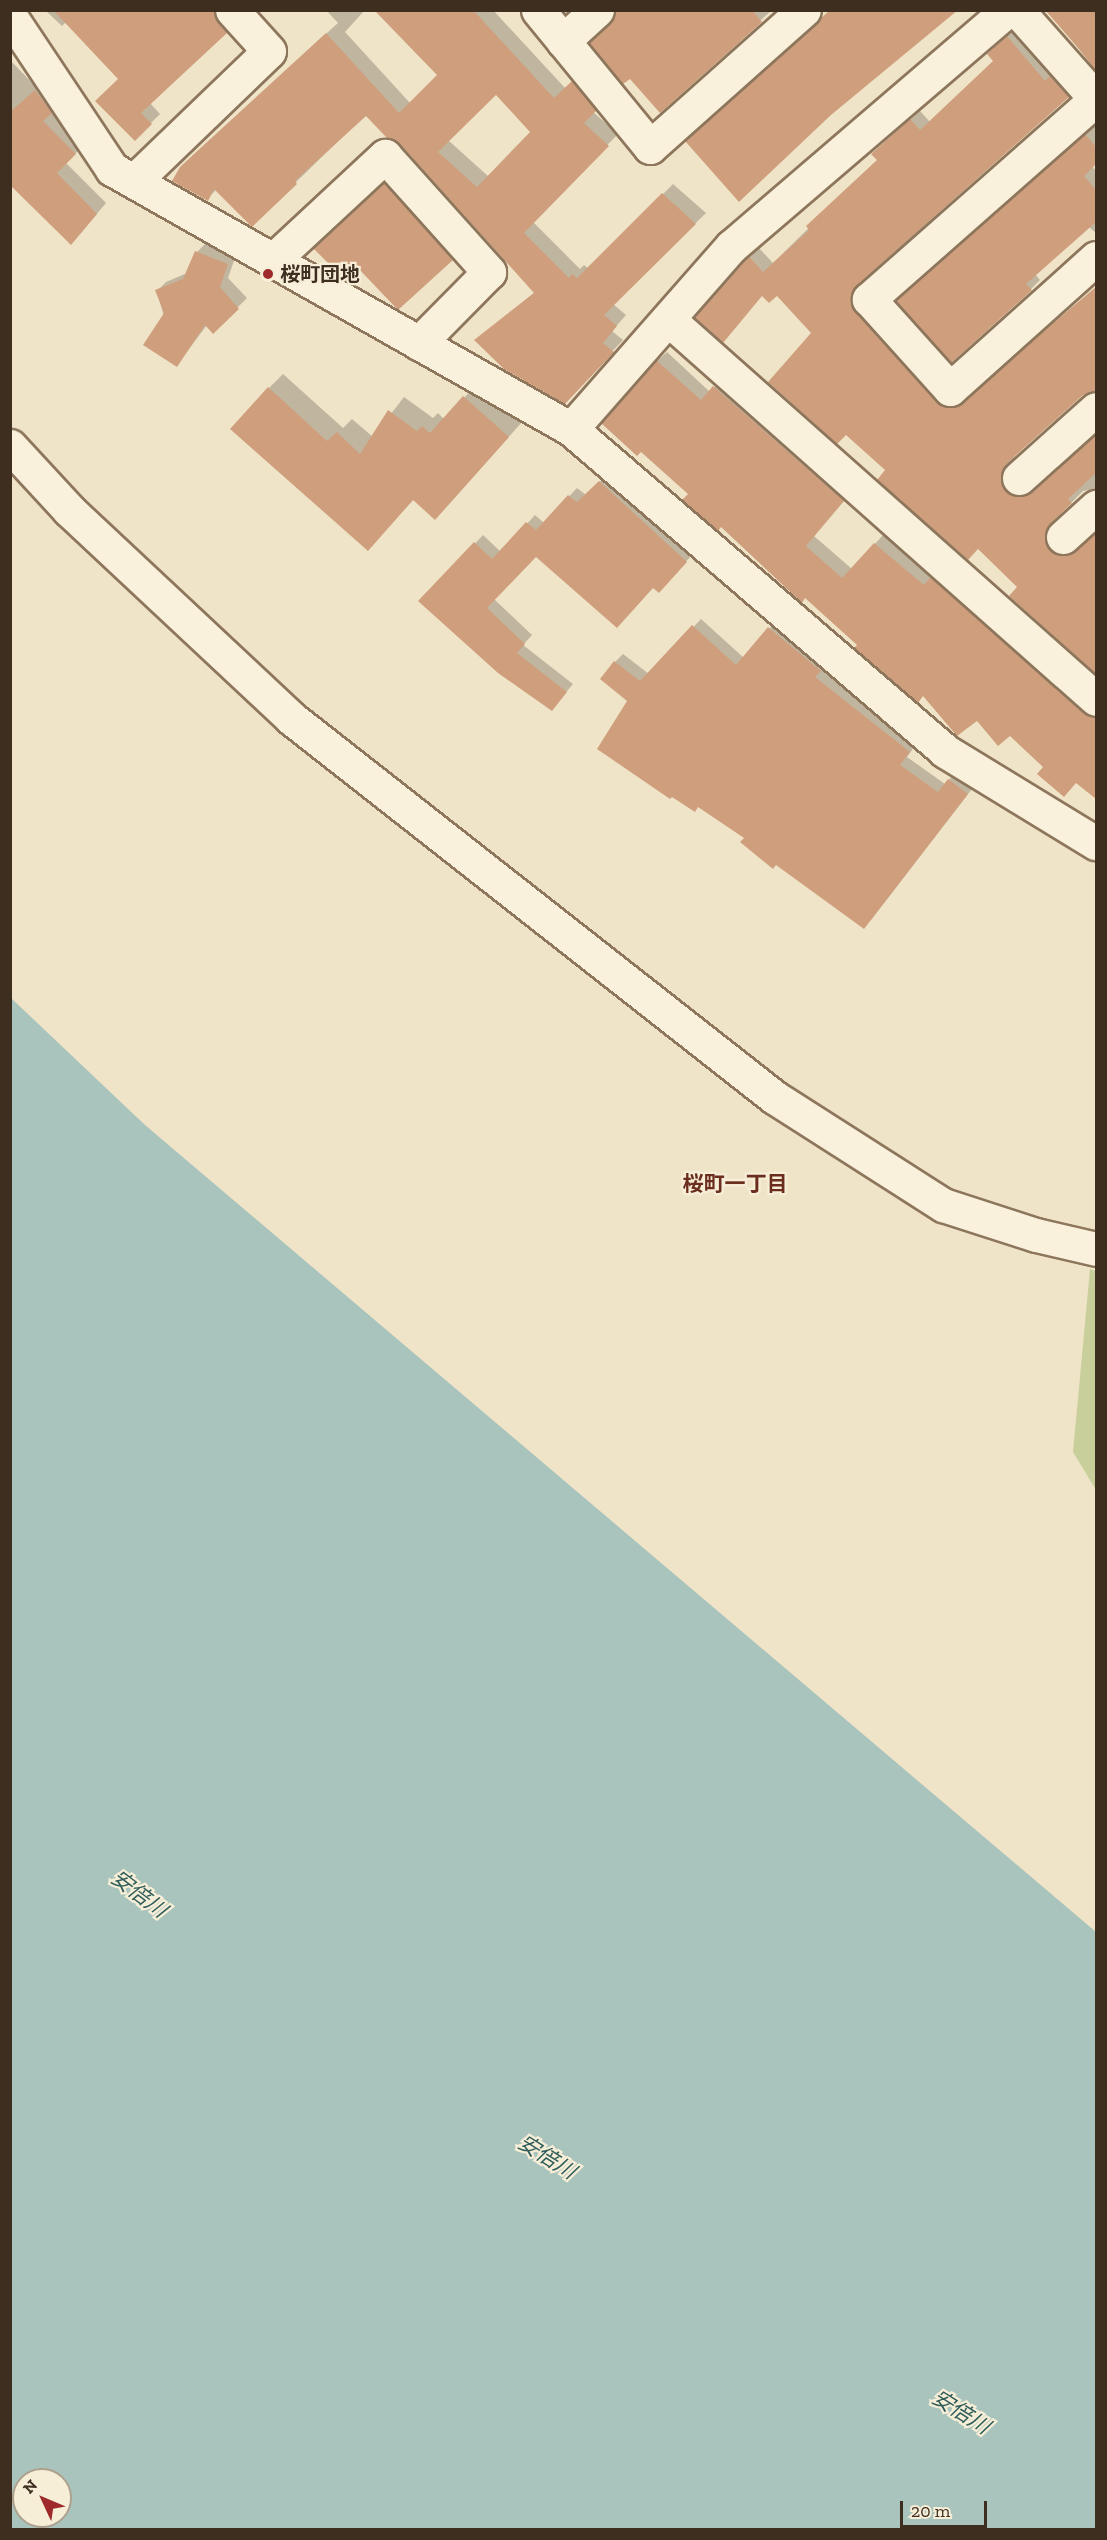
<!DOCTYPE html>
<html>
<head>
<meta charset="utf-8">
<style>
	body { margin:0 }
	#map { position:relative; width:1107px; height:2540px; overflow:hidden; background:#f0e4c8; font-family:"Zilla Slab","Noto Sans JP",serif }
	div>[style] { position:absolute }
	.green>* { inset:0; background:#c9cf9b }
	.water>* { inset:0; background:#a9c4bc }
	.shadow>* { inset:0; background:#0003 }
	.building>* { inset:0; background:#cf9f7d }
	.roads { filter:drop-shadow(2px 0 #8d765c) drop-shadow(-2px 0 #8d765c) drop-shadow(0 2px #8d765c) drop-shadow(0 -2px #8d765c) }
	.minor>* { height:33px; margin:-16.5px; padding:0 16.5px; transform-origin:16.5px; border-radius:16.5px; background:#faf1dc }
	.dots>* { width:16px; height:16px; translate:-50% -50%; box-sizing:border-box; border:3px solid #f7eed8; border-radius:50% }
	span { translate:-50% -50%; white-space:nowrap; text-align:center; line-height:1.15; -webkit-text-stroke:4.5px #f7eed8; paint-order:stroke }
	.poi-label { font-size:20px; color:#3d2e20; font-weight:700 }
	.left { translate:0 -50%; text-align:left }
	.neighbourhood-label { font-size:21px; color:#6b2e1e; font-weight:700 }
	.water-label { font-size:21px; color:#2f5d5a; font-style:italic }
	.frame { position:absolute; inset:0; border:12px solid #3d2e20; pointer-events:none }
	.north { position:absolute; left:12px; top:2468px; width:60px; height:60px; box-sizing:border-box; background:#f7eed8; border:2px solid #ada18e; border-radius:50%; rotate:314deg; font-size:16px; font-weight:700; line-height:24px; text-align:center; color:#3d2e20 }
	.north::after { content:''; display:block; margin:auto; width:21px; height:27px; background:#9e2a2b; clip-path:polygon(50% 0,100% 100%,50% 72%,0 100%) }
	.scale { position:absolute; left:900px; top:2501px; width:87px; height:27px; box-sizing:border-box; border:3px solid #3d2e20; border-top:0; padding-left:8px; font-size:18px; line-height:21px; white-space:nowrap; color:#3d2e20; -webkit-text-stroke:4px #f7eed8; paint-order:stroke }
</style>
</head>
<body>
<div id="map">
	<div class="green">
		<div style="clip-path:polygon(1090px 1269px,1096px 1271px,1096px 1490px,1073px 1452px)"></div>
	</div>
	<div class="water">
		<div style="clip-path:polygon(evenodd,11px 998px,145px 1125px,1096px 1932px,1096px 2529px,11px 2529px,11px 998px,24px 2480px,60px 2480px,60px 2516px,24px 2516px,24px 2480px)"></div>
	</div>
	<div class="shadow">
		<div style="clip-path:polygon(45px 10px,191px 10px,150px 103px,160px 114px,135px 139px,120px 79px,66px 22px,62px 26px)"></div>
		<div style="clip-path:polygon(evenodd,326px 10px,365px 10px,345px 32px,410px 103px,439px 75px,416px 10px,493px 10px,566px 89px,583px 72px,605px 99px,593px 112px,618px 134px,533px 222px,580px 269px,584px 265px,589px 269px,673px 184px,706px 213px,613px 304px,626px 315px,612px 331px,623px 340px,575px 391px,476px 340px,535px 292px,400px 142px,366px 114px,252px 225px,216px 190px,207px 199px,192px 156px,338px 23px,326px 10px,496px 93px,532px 132px,489px 177px,448px 140px,496px 93px)"></div>
		<div style="clip-path:polygon(615px 10px,770px 10px,771px 11px,661px 110px)"></div>
		<div style="clip-path:polygon(1047px 10px,1096px 10px,1096px 70px)"></div>
		<div style="clip-path:polygon(1017px 28px,1078px 87px,860px 284px,864px 302px,974px 394px,1096px 287px,1096px 391px,1083px 394px,1015px 455px,1009px 471px,1024px 487px,1042px 484px,1096px 435px,1096px 489px,1083px 491px,1054px 520px,1054px 532px,1066px 546px,1087px 542px,1096px 532px,1096px 672px,1011px 596px,1019px 587px,978px 547px,846px 433px,813px 333px,750px 257px,759px 248px,773px 263px,878px 160px,882px 145px,920px 111px,930px 122px,995px 61px,998px 44px)"></div>
		<div style="clip-path:polygon(10px 60px,38px 89px,46px 82px,61px 102px,52px 111px,85px 144px,66px 163px,106px 203px,80px 234px,10px 183px)"></div>
		<div style="clip-path:polygon(1095px 126px,1096px 162px,1092px 166px,1096px 171px,1096px 233px,1089px 227px,1035px 274px,1040px 280px,1031px 289px,907px 291px)"></div>
		<div style="clip-path:polygon(394px 175px,461px 250px,452px 259px,356px 264px,324px 240px)"></div>
		<div style="clip-path:polygon(206px 243px,236px 255px,228px 278px,247px 298px,213px 332px,207px 325px,177px 365px,157px 291px,166px 282px,187px 273px,197px 252px)"></div>
		<div style="clip-path:polygon(667px 352px,710px 392px,724px 378px,852px 491px,814px 536px,852px 569px,884px 534px,1096px 706px,1096px 789px,1046px 767px,1010px 734px,923px 695px,860px 644px,690px 493px,657px 361px)"></div>
		<div style="clip-path:polygon(283px 374px,343px 428px,352px 419px,373px 437px,404px 397px,433px 418px,438px 413px,444px 419px,478px 383px,522px 422px,450px 503px,414px 499px,382px 534px,269px 388px)"></div>
		<div style="clip-path:polygon(608px 474px,694px 553px,666px 583px,653px 586px,536px 556px,494px 599px,532px 635px,523px 645px,573px 684px,552px 709px,421px 601px,483px 535px,501px 552px,535px 515px,544px 523px,577px 488px,586px 495px)"></div>
		<div style="clip-path:polygon(701px 619px,744px 658px,777px 620px,828px 662px,822px 669px,917px 743px,907px 757px,945px 784px,956px 772px,975px 785px,871px 920px,776px 864px,746px 838px,629px 701px,615px 662px,623px 654px,649px 674px)"></div>
	</div>
	<div class="building">
		<div style="clip-path:polygon(53px 10px,214px 10px,227px 33px,141px 113px,152px 124px,135px 141px,95px 101px,118px 79px)"></div>
		<div style="clip-path:polygon(evenodd,374px 10px,473px 10px,554px 98px,572px 81px,596px 111px,584px 123px,609px 146px,524px 233px,569px 278px,572px 274px,577px 278px,662px 193px,696px 224px,604px 315px,617px 326px,603px 343px,614px 352px,565px 404px,504px 369px,474px 340px,534px 293px,399px 143px,387px 138px,366px 116px,295px 181px,297px 184px,252px 227px,214px 189px,208px 201px,172px 181px,180px 167px,326px 33px,399px 113px,437px 75px,374px 10px,496px 95px,530px 132px,477px 187px,438px 152px,496px 95px)"></div>
		<div style="clip-path:polygon(615px 10px,752px 10px,762px 22px,660px 113px,630px 79px,623px 84px,589px 43px,610px 23px)"></div>
		<div style="clip-path:polygon(830px 10px,958px 10px,831px 115px,739px 202px,685px 141px)"></div>
		<div style="clip-path:polygon(1045px 10px,1096px 10px,1096px 71px,1080px 50px)"></div>
		<div style="clip-path:polygon(1007px 36px,1045px 81px,1050px 76px,1069px 97px,857px 285px,851px 302px,936px 402px,953px 407px,1096px 287px,1096px 391px,1083px 395px,1006px 464px,1001px 481px,1013px 496px,1023px 496px,1096px 434px,1096px 473px,1068px 499px,1072px 503px,1050px 524px,1045px 540px,1050px 550px,1066px 555px,1096px 532px,1096px 674px,1009px 596px,1017px 587px,978px 549px,968px 560px,877px 480px,885px 470px,846px 435px,837px 444px,768px 382px,811px 333px,777px 296px,769px 303px,762px 296px,723px 343px,694px 317px,749px 256px,763px 272px,809px 230px,806px 226px,877px 160px,871px 154px,910px 119px,920px 130px,993px 61px,987px 54px)"></div>
		<div style="clip-path:polygon(35px 90px,52px 113px,43px 121px,76px 154px,57px 173px,97px 214px,71px 245px,10px 185px,10px 112px)"></div>
		<div style="clip-path:polygon(1085px 134px,1096px 147px,1096px 164px,1084px 176px,1096px 190px,1096px 222px,1026px 284px,1032px 290px,951px 363px,896px 301px)"></div>
		<div style="clip-path:polygon(384px 183px,453px 260px,398px 310px,356px 266px,343px 278px,313px 248px)"></div>
		<div style="clip-path:polygon(195px 251px,228px 264px,220px 287px,239px 309px,213px 334px,205px 325px,177px 367px,143px 345px,164px 313px,155px 290px,183px 279px)"></div>
		<div style="clip-path:polygon(656px 360px,701px 400px,713px 386px,844px 501px,806px 546px,842px 578px,874px 543px,924px 585px,931px 577px,1084px 713px,1096px 717px,1096px 799px,1076px 783px,1064px 797px,1037px 774px,1043px 767px,1010px 736px,998px 746px,977px 721px,957px 736px,923px 696px,918px 703px,854px 648px,857px 645px,805px 598px,802px 603px,721px 527px,718px 531px,682px 500px,688px 494px,641px 452px,637px 456px,601px 423px)"></div>
		<div style="clip-path:polygon(268px 387px,327px 441px,337px 432px,360px 454px,388px 410px,417px 431px,422px 426px,430px 433px,463px 396px,509px 437px,435px 520px,413px 500px,368px 551px,230px 429px)"></div>
		<div style="clip-path:polygon(599px 481px,687px 562px,659px 593px,653px 588px,617px 628px,536px 557px,487px 608px,525px 644px,517px 653px,567px 692px,552px 711px,498px 673px,418px 601px,474px 542px,492px 559px,526px 522px,536px 530px,568px 495px,577px 502px)"></div>
		<div style="clip-path:polygon(692px 625px,736px 665px,768px 627px,821px 671px,815px 677px,910px 752px,900px 765px,938px 792px,948px 779px,968px 794px,864px 929px,776px 865px,773px 869px,740px 842px,744px 838px,698px 807px,695px 812px,672px 797px,670px 799px,597px 749px,627px 701px,600px 679px,614px 661px,640px 681px)"></div>
	</div>
	<div class="roads">
		<div class="minor">
			<div style="left:538px;top:10px;width:177px;rotate:50.7deg"></div>
			<div style="left:650px;top:147px;width:206px;rotate:-41.7deg"></div>
			<div style="left:1017px;top:10px;width:119px;rotate:48.4deg"></div>
			<div style="left:10px;top:16px;width:184px;rotate:56.3deg"></div>
			<div style="left:112px;top:169px;width:528px;rotate:29.53deg"></div>
			<div style="left:571px;top:429px;width:494px;rotate:40.7deg"></div>
			<div style="left:945px;top:751px;width:177px;rotate:31.4deg"></div>
			<div style="left:563px;top:41px;width:46px;rotate:-42.4deg"></div>
			<div style="left:1096px;top:99px;width:303px;rotate:138.6deg"></div>
			<div style="left:869px;top:299px;width:121px;rotate:48deg"></div>
			<div style="left:950px;top:389px;width:196px;rotate:-41.9deg"></div>
			<div style="left:134px;top:181px;width:187px;rotate:-43.9deg"></div>
			<div style="left:269px;top:51px;width:55px;rotate:-132.1deg"></div>
			<div style="left:273px;top:260px;width:153px;rotate:-42.9deg"></div>
			<div style="left:385px;top:156px;width:156px;rotate:48.1deg"></div>
			<div style="left:489px;top:272px;width:100px;rotate:134.6deg"></div>
			<div style="left:668px;top:319px;width:572px;rotate:41.6deg"></div>
			<div style="left:571px;top:429px;width:244px;rotate:-48.7deg"></div>
			<div style="left:732px;top:246px;width:362px;rotate:-40.6deg"></div>
			<div style="left:10px;top:446px;width:87px;rotate:47.3deg"></div>
			<div style="left:69px;top:510px;width:304px;rotate:43.1deg"></div>
			<div style="left:291px;top:718px;width:614px;rotate:38.12deg"></div>
			<div style="left:774px;top:1097px;width:201px;rotate:32.6deg"></div>
			<div style="left:943px;top:1205px;width:98px;rotate:17.9deg"></div>
			<div style="left:1036px;top:1235px;width:62px;rotate:13.1deg"></div>
			<div style="left:1019px;top:478px;width:103px;rotate:-41.9deg"></div>
			<div style="left:1063px;top:537px;width:45px;rotate:-42.3deg"></div>
		</div>
	</div>
	<div class="dots">
		<div style="left:268px;top:274px;background:#9e2a2b"></div>
	</div>
	<div class="poi-label">
		<span class="left" style="left:280px;top:274px">桜町団地</span>
	</div>
	<div class="neighbourhood-label">
		<span style="left:735px;top:1184px">桜町一丁目</span>
	</div>
	<div class="water-label">
		<span style="left:139px;top:1894px;rotate:37deg">安倍川</span>
		<span style="left:547px;top:2157px;rotate:32deg">安倍川</span>
		<span style="left:961px;top:2412px;rotate:32deg">安倍川</span>
	</div>
	<div class="frame"></div>
	<div class="north">N</div>
	<div class="scale">20 m</div>
</div>
</body>
</html>
